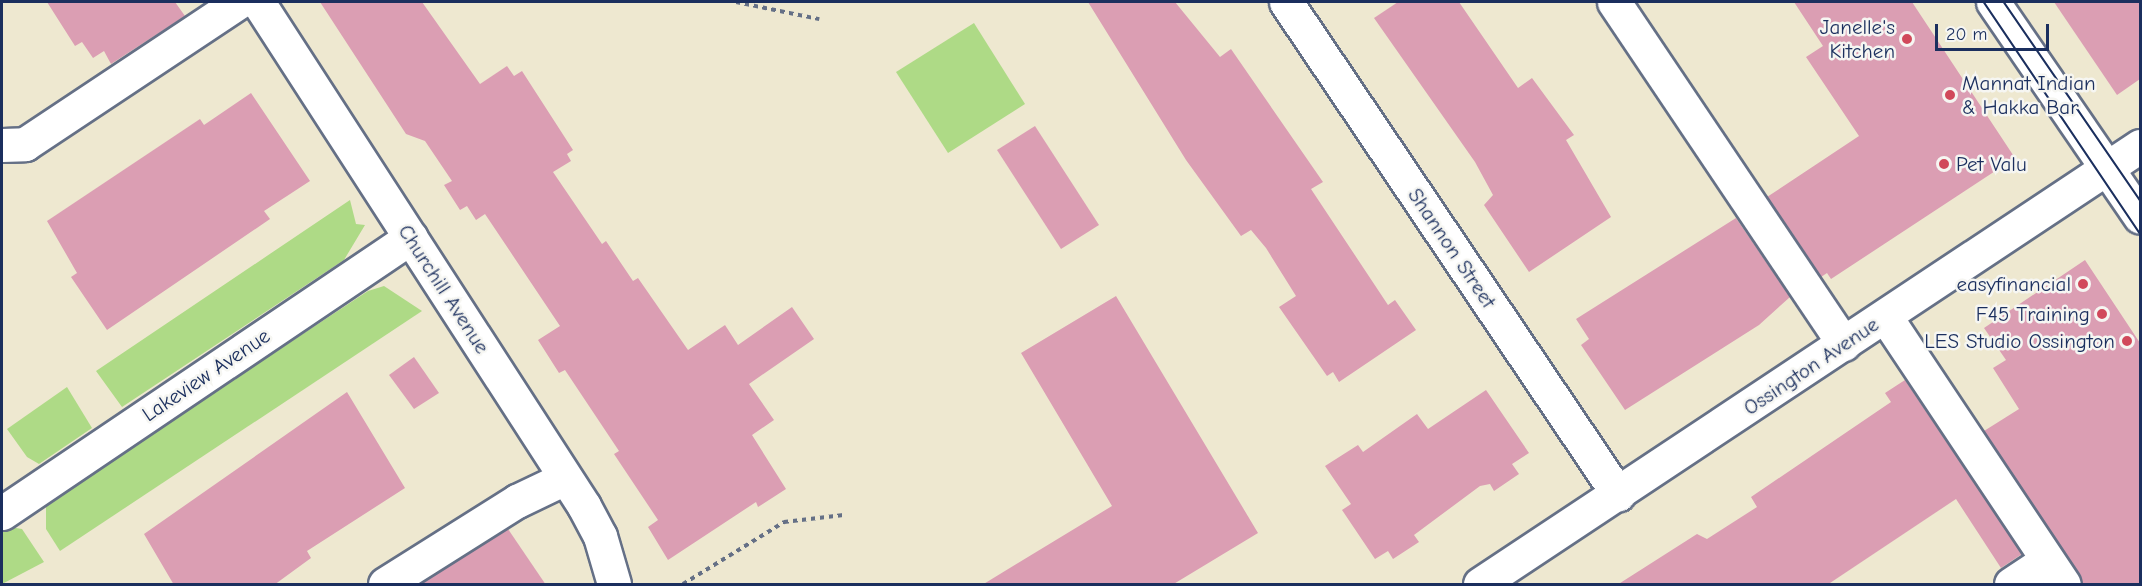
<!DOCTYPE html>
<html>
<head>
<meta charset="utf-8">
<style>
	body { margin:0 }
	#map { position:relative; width:2142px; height:586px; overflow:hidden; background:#eee8d0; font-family:"Comic Neue",sans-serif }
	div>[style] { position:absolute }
	.green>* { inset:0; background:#aeda86 }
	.building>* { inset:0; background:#db9eb3 }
	.path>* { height:4px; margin-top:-2px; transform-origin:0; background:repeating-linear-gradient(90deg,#657086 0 4.5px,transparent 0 9px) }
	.roads { filter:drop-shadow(2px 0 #657086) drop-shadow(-2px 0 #657086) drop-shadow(0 2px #657086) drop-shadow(0 -2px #657086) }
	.minor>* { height:33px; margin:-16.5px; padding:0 16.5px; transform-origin:16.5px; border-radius:16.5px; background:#fff }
	.major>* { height:33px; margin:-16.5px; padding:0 16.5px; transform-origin:16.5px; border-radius:16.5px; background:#fff }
	.tram>* { height:1.5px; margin:-0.75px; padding:0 0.75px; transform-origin:0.75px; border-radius:0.75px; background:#1b2f5e }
	.dots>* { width:16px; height:16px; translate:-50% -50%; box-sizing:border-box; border:3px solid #f6f6f2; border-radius:50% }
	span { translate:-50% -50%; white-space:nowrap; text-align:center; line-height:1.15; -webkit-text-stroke:5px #f6f6f2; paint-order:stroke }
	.poi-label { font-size:21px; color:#1b2f5e }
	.right { translate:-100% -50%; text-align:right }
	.left { translate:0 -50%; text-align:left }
	.street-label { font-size:21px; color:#1b2f5e }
	.frame { position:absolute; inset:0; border:3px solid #1b2f5e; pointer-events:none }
	.scale { position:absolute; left:1935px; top:24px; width:114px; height:27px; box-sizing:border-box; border:3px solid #1b2f5e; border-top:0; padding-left:8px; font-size:18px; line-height:21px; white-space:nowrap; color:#1b2f5e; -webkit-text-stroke:4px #f6f6f2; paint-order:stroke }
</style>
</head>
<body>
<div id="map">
	<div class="green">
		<div style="clip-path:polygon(974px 23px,1025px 104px,948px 153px,896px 72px)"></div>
		<div style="clip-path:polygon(350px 200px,356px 224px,365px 225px,344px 260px,122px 407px,96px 371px)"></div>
		<div style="clip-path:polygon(384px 286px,422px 311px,60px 551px,46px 529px,46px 503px,368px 291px)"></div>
		<div style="clip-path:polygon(67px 387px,92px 428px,39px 464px,27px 457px,7px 429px)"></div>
		<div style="clip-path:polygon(10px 527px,22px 529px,44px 562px,2px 584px,2px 532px)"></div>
	</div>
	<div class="building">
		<div style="clip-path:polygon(47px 2px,175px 2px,185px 16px,111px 64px,104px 51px,93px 58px,82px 42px,75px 46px)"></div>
		<div style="clip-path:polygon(320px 2px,422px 2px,480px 84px,507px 66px,514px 76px,522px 71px,573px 150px,567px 154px,571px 161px,553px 172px,602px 244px,606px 241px,633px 281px,638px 278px,688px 350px,725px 325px,738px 345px,792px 307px,814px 339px,749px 384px,774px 420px,752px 435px,786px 489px,758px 507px,756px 502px,668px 560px,648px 527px,658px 520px,614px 454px,619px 451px,565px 370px,559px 373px,538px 340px,560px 326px,485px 214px,476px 220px,467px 206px,460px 210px,444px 185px,452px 181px,425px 141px,406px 134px)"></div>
		<div style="clip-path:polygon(1088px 2px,1175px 2px,1220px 57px,1231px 49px,1323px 182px,1311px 189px,1388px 305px,1395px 300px,1416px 330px,1339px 382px,1333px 372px,1327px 376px,1279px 307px,1296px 296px,1266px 248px,1251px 230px,1241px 236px,1186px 160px)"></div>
		<div style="clip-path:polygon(1398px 2px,1459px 2px,1518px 88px,1532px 78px,1574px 135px,1566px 140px,1611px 217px,1529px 272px,1484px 205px,1493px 195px,1475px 162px,1374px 18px)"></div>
		<div style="clip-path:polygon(1794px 2px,1912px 2px,2015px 158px,1831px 279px,1827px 273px,1821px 277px,1767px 197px,1859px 136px,1806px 57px,1823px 46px)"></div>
		<div style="clip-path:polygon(2054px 2px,2140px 2px,2140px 79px,2117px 95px)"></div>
		<div style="clip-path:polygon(251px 93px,310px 181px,264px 211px,270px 219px,107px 330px,71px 277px,77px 273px,47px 221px,200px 119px,204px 125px)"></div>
		<div style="clip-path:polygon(1035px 126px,1099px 225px,1061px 249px,997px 150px)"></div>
		<div style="clip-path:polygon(1736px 218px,1790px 297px,1759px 325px,1625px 410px,1581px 345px,1589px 339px,1576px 319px)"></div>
		<div style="clip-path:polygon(2085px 260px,2140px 343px,2140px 585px,2082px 585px,1984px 431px,2019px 409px,1993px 368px,2006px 360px,1984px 328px)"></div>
		<div style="clip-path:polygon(1116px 296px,1258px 533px,1172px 585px,982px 585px,1112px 506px,1021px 353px)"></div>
		<div style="clip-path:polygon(414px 357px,439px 393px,414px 409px,389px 375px)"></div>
		<div style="clip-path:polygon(1905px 380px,2022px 554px,2001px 568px,1956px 499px,1827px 585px,1617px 585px,1697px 534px,1707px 539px,1757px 507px,1751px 497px,1891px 402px,1885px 393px)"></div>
		<div style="clip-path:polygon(1486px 390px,1529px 453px,1512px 464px,1519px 474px,1494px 491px,1490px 484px,1480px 486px,1414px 535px,1419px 542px,1393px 559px,1388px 551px,1375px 559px,1342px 510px,1351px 504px,1325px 466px,1358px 445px,1363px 452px,1417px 414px,1428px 429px)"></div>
		<div style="clip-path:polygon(347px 392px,405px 488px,307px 551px,311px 558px,274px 585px,174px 585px,144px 534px)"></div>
		<div style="clip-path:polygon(508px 529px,546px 585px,419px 585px)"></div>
	</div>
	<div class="path">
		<div style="left:736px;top:2px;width:85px;rotate:11.6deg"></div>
		<div style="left:683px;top:584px;width:119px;rotate:-31.5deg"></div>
		<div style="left:784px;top:522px;width:60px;rotate:-6.7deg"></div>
	</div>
	<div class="roads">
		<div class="minor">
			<div style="left:258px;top:2px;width:600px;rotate:57.1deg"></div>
			<div style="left:584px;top:506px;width:34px;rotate:62deg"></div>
			<div style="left:600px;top:536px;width:50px;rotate:73.7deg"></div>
			<div style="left:1286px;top:2px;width:594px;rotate:55.99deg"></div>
			<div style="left:1614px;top:2px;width:412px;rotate:56.1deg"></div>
			<div style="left:2px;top:145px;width:23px;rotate:-2deg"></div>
			<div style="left:25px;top:144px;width:257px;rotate:-33.6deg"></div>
			<div style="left:1885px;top:316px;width:322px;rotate:56.3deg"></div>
			<div style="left:2px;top:513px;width:493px;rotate:-34deg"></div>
			<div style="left:385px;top:584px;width:156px;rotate:-32.2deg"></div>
			<div style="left:517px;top:501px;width:53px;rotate:-25.6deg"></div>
			<div style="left:1480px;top:584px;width:792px;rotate:-33.57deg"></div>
			<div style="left:2011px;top:584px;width:43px;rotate:-33.7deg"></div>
		</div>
		<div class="major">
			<div style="left:1993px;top:2px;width:260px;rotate:55.6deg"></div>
		</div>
	</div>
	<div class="tram">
		<div style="left:1984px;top:2px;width:279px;rotate:56deg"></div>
		<div style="left:2004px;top:2px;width:240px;rotate:55.5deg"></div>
	</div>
	<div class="dots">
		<div style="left:1907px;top:39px;background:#d1495b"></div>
		<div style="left:1950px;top:95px;background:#d1495b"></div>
		<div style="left:1944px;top:164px;background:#d1495b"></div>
		<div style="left:2083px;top:284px;background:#d1495b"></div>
		<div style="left:2102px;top:314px;background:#d1495b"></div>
		<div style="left:2127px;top:341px;background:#d1495b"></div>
	</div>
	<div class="poi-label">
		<span class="right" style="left:1895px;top:39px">Janelle's<br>Kitchen</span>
		<span class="left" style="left:1962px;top:95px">Mannat Indian<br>&amp; Hakka Bar</span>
		<span class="left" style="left:1956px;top:164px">Pet Valu</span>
		<span class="right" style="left:2071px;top:284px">easyfinancial</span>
		<span class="right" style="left:2090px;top:314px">F45 Training</span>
		<span class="right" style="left:2115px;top:341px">LES Studio Ossington</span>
	</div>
	<div class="street-label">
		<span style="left:1452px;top:248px;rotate:56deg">Shannon Street</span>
		<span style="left:444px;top:289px;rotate:57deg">Churchill Avenue</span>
		<span style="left:1811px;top:366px;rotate:-34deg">Ossington Avenue</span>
		<span style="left:206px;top:375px;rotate:-34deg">Lakeview Avenue</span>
	</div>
	<div class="frame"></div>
	<div class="scale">20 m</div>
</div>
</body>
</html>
